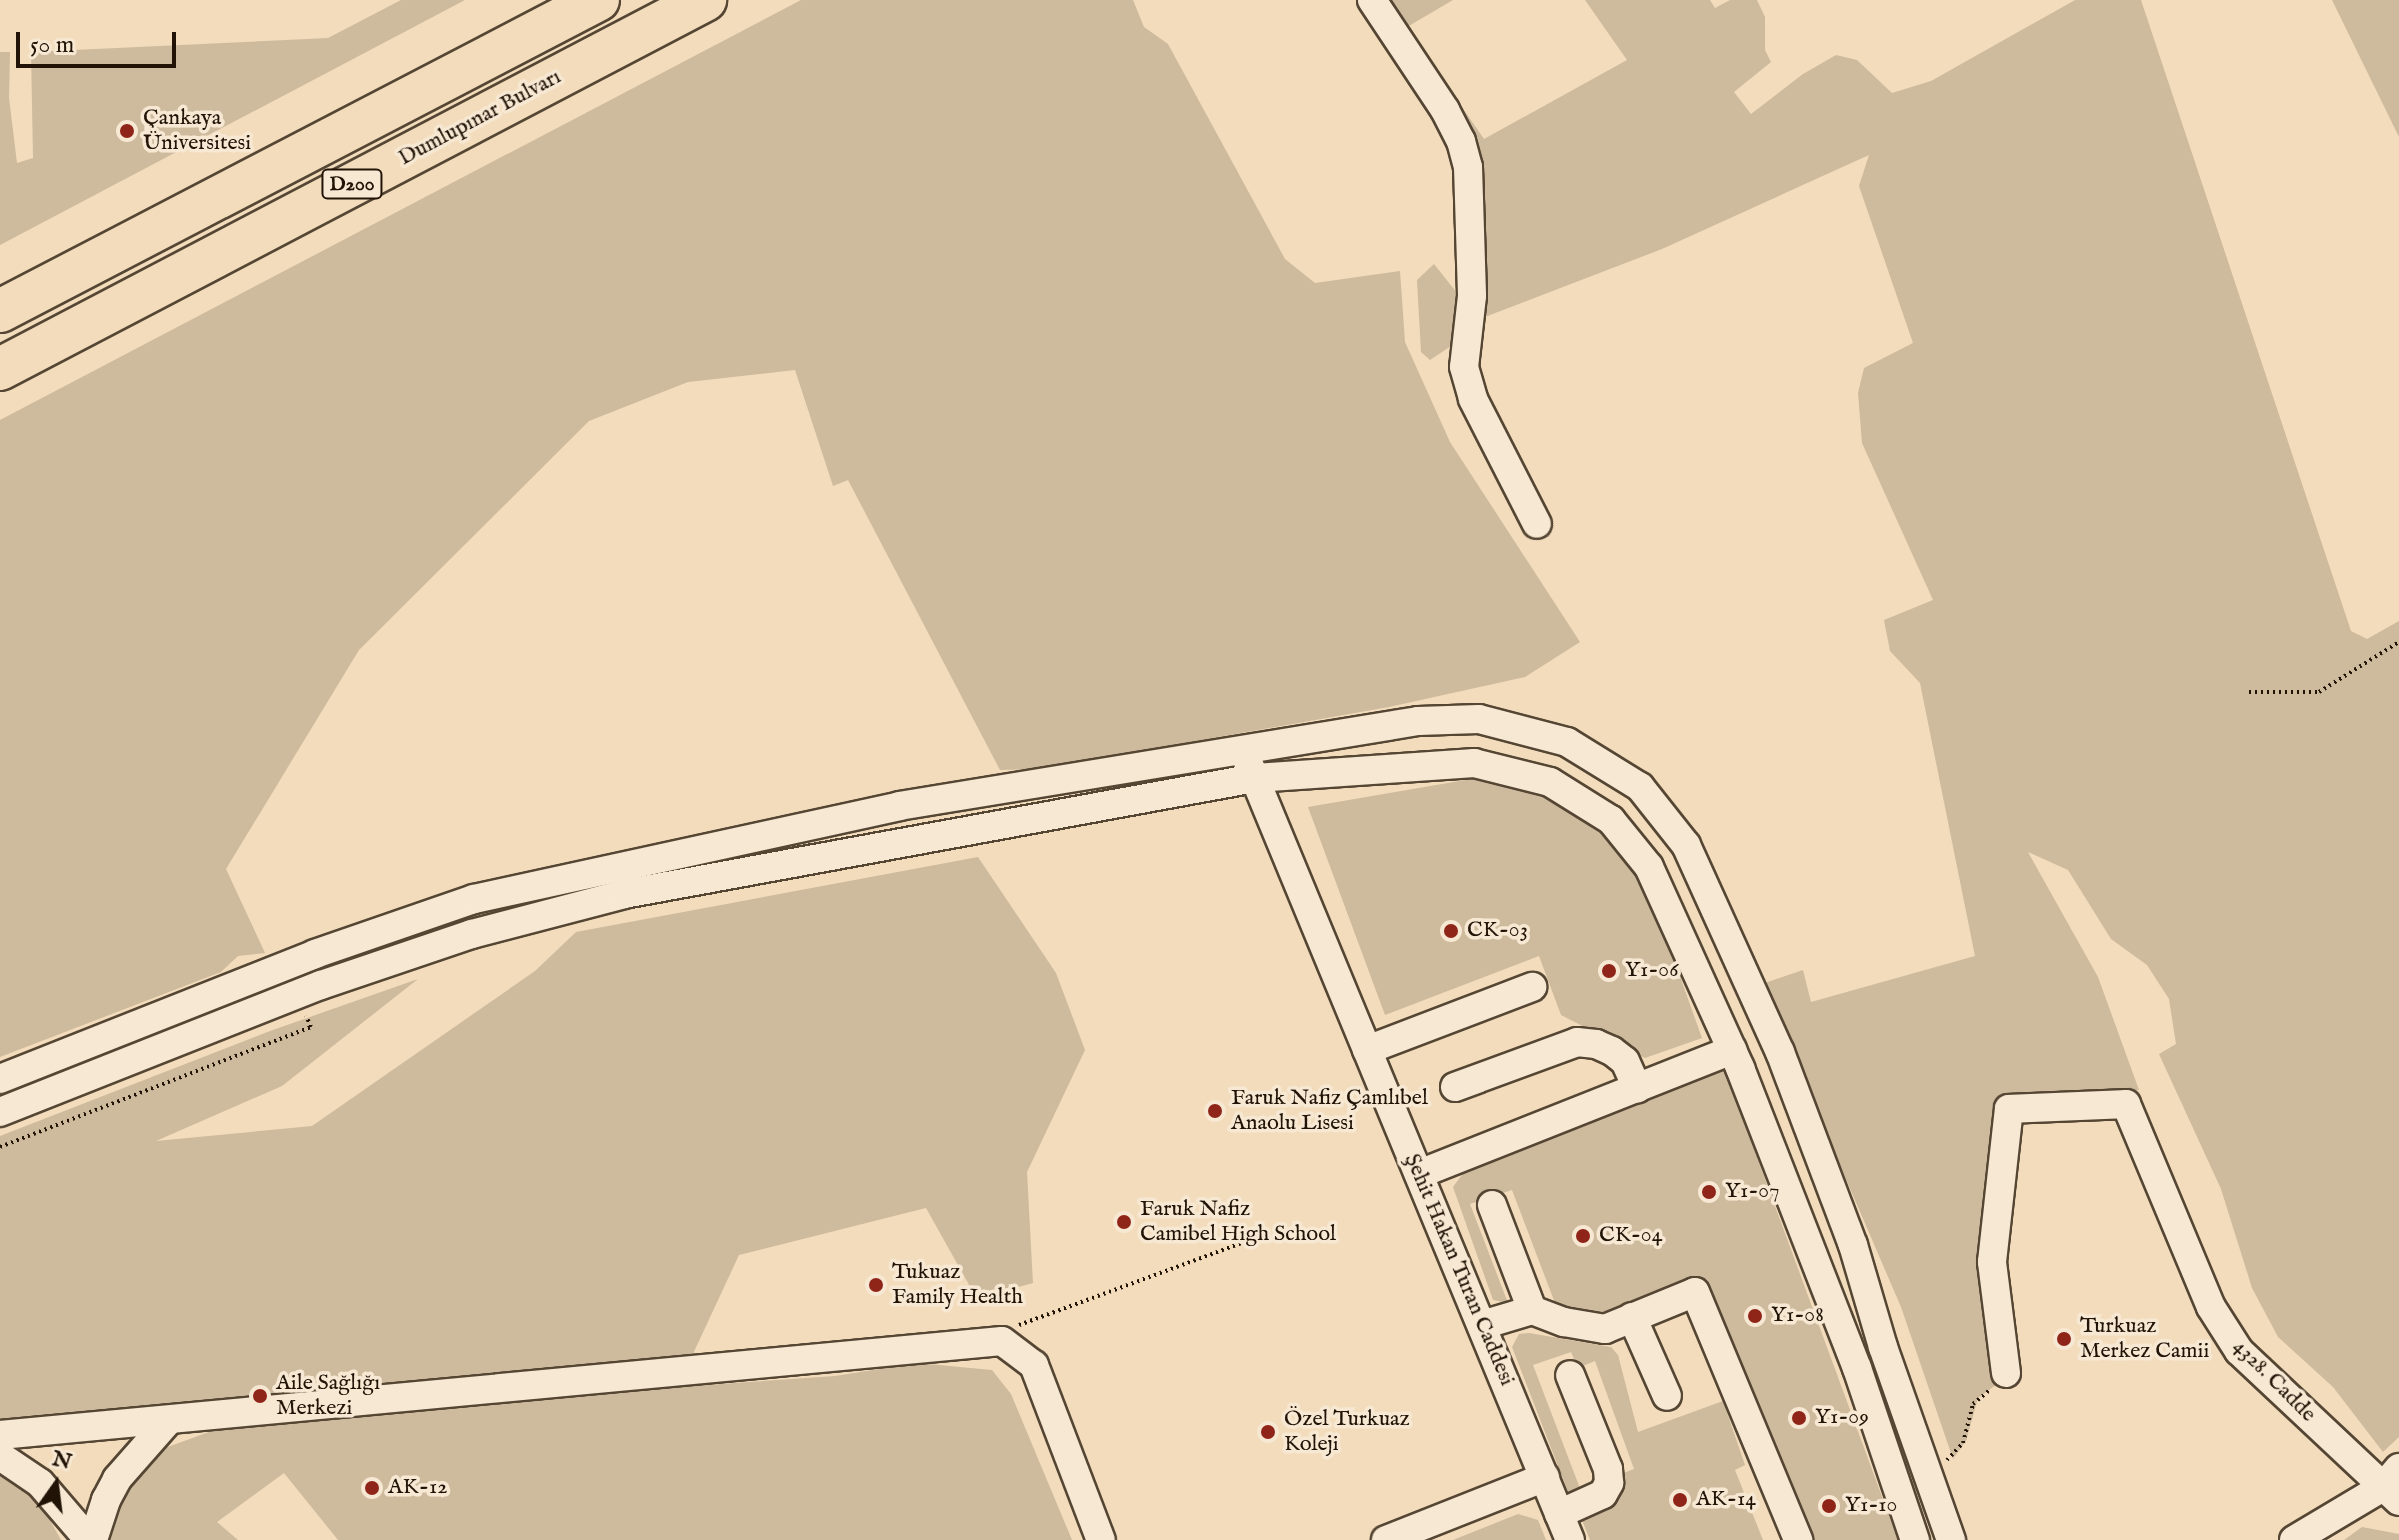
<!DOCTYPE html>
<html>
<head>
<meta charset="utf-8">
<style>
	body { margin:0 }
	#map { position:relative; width:2399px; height:1540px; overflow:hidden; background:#f2dcbc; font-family:"IM FELL English",serif }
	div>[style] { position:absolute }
	.green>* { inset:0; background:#ceba9d }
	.path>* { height:4px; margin-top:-2px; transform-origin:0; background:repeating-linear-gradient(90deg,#211407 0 2px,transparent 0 6px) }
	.roads { filter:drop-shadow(2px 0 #554634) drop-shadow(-2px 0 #554634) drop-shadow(0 2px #554634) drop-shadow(0 -2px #554634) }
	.minor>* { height:28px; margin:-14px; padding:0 14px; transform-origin:14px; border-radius:14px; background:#f7e8d3 }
	.highway>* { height:42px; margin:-21px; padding:0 21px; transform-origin:21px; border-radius:21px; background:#f2dcbc }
	.dots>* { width:22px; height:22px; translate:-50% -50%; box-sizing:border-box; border:4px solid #f7e8d3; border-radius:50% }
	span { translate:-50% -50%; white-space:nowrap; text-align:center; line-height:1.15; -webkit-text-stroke:7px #f7e8d3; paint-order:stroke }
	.shield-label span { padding:2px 6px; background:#f7e8d3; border:2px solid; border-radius:6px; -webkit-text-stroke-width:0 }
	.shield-label { font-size:20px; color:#211407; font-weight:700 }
	.poi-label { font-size:22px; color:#211407 }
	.left { translate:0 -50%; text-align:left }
	.street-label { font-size:22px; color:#211407 }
	.north { position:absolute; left:16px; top:1444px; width:80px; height:80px; -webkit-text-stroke:6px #f7e8d3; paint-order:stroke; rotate:14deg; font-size:22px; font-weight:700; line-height:32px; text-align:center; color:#211407 }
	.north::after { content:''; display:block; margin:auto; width:28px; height:36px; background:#211407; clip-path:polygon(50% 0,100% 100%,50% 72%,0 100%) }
	.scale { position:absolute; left:16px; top:32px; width:160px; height:36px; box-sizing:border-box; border:4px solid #211407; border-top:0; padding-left:10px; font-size:24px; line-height:28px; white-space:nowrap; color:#211407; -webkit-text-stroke:6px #f7e8d3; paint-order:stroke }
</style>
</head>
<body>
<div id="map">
	<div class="green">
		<div style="clip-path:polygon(401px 0,465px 0,0 245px,0 52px,10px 52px,9px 98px,17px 163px,33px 158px,31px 52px,328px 38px)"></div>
		<div style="clip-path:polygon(801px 0,1133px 0,1144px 27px,1168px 44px,1285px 259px,1315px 283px,1400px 271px,1405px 342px,1450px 442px,1580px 642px,1525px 677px,1389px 707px,1037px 769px,1000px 770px,848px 480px,833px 486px,795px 370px,688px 382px,589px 421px,359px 650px,226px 869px,265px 953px,238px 956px,221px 972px,0 1057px,0 420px)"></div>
		<div style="clip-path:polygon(1389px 0,1453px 0,1407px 27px)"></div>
		<div style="clip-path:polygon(1585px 0,1710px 0,1715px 8px,1730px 0,1757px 0,1765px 17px,1765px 50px,1771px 62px,1734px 92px,1751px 114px,1803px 74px,1836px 55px,1857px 60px,1892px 93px,1931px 81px,2075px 0,2141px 0,2351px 631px,2367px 639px,2399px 621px,2399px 1437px,2383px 1452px,2333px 1387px,2278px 1337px,2252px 1288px,2221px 1189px,2159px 1054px,2176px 1044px,2169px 999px,2147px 965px,2111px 939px,2068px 870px,2028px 852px,2098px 977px,2139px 1090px,2005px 1097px,2000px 1382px,1978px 1398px,1966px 1441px,1953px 1459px,1901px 1307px,1762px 984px,1803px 970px,1811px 1002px,1975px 956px,1920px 683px,1890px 651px,1884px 620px,1933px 600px,1862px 443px,1858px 393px,1864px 368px,1913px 343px,1859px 186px,1869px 155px,1662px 249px,1477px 320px,1456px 109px,1423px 51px,1484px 139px,1627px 60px)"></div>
		<div style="clip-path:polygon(2332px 0,2399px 0,2399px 137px)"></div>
		<div style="clip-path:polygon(1434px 264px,1457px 293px,1458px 329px,1451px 346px,1430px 360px,1421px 352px,1417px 280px)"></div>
		<div style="clip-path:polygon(1477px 778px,1542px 795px,1607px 831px,1644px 876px,1702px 1038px,1645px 1058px,1561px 1015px,1539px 956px,1385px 1015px,1308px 807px)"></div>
		<div style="clip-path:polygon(978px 857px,1056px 973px,1085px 1050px,1027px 1172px,1033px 1283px,977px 1299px,926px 1208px,739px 1255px,692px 1356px,0 1425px,0 1136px,270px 1031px,418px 979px,282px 1086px,156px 1141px,312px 1126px,535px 971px,576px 932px)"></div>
		<div style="clip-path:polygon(1723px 1065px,1898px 1540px,1814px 1540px,1707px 1279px,1597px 1317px,1558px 1311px,1512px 1190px,1470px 1204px,1508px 1303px,1493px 1300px,1453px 1187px,1464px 1172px)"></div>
		<div style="clip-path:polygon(1529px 1333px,1611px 1347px,1618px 1355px,1638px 1432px,1723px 1401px,1745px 1465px,1735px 1470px,1763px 1540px,1590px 1540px,1580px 1515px,1618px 1500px,1621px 1474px,1634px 1469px,1595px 1361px,1578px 1368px,1571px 1352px,1533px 1365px,1581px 1491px,1570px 1497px,1512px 1347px,1519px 1334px)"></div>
		<div style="clip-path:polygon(917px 1363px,992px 1370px,1011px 1394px,1072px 1540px,338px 1540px,284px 1473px,217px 1522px,238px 1540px,107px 1540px,123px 1492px,165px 1448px,228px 1425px,547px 1396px,835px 1376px)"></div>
		<div style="clip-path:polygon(0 1475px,19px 1485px,47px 1515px,61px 1540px,0 1540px)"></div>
		<div style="clip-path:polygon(1518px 1514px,1538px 1520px,1546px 1540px,1453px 1540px)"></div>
		<div style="clip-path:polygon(2362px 1527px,2399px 1534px,2399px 1540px,2344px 1540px)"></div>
	</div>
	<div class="path">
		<div style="left:2249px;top:692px;width:70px"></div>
		<div style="left:2319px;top:692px;width:94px;rotate:-32deg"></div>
		<div style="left:0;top:1147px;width:333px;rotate:-21.1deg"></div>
		<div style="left:311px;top:1027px;width:12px;rotate:-114deg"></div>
		<div style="left:1019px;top:1325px;width:252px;rotate:-20.2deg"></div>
		<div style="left:1947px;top:1460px;width:23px;rotate:-47deg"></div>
		<div style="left:1963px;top:1443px;width:40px;rotate:-75.6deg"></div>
		<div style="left:1973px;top:1404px;width:23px;rotate:-40deg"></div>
	</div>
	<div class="roads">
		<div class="minor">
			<div style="left:1372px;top:0;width:132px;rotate:56.4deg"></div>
			<div style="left:1445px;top:110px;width:35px;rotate:63deg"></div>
			<div style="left:1461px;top:141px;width:27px;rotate:75deg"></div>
			<div style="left:1468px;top:167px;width:129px;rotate:88.2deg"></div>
			<div style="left:1472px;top:296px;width:71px;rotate:96.4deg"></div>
			<div style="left:1464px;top:367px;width:33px;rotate:74deg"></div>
			<div style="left:1473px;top:399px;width:140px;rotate:62.9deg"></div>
			<div style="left:1248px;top:762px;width:842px;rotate:67.52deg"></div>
			<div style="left:1367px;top:1050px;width:177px;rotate:-20.9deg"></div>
			<div style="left:0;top:1079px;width:339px;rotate:-21.6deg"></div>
			<div style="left:315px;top:954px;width:168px;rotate:-19.1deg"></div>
			<div style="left:474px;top:899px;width:435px;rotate:-12.3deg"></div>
			<div style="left:899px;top:806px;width:526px;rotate:-9.3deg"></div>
			<div style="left:1418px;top:721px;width:61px;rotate:-1.9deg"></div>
			<div style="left:1479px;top:719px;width:91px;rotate:14.6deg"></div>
			<div style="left:1567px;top:742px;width:86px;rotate:31.7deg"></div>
			<div style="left:1640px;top:787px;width:74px;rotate:51.6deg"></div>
			<div style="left:1686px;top:845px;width:227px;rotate:65.6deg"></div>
			<div style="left:1780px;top:1052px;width:206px;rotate:69.3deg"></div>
			<div style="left:1853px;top:1245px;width:106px;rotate:73.6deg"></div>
			<div style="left:1883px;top:1347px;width:205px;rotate:70.6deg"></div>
			<div style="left:1455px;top:1087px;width:130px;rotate:-20.2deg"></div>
			<div style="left:1577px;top:1042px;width:19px;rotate:6deg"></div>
			<div style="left:1596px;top:1044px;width:17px;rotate:24deg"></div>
			<div style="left:1612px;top:1051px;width:16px;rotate:38deg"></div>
			<div style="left:1625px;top:1061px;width:30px;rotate:66deg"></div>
			<div style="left:0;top:1112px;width:345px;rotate:-21.6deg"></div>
			<div style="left:321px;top:985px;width:159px;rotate:-18.7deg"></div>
			<div style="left:472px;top:934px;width:157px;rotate:-14.7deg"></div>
			<div style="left:624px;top:894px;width:642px;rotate:-10.42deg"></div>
			<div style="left:1255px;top:778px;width:220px;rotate:-3.9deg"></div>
			<div style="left:1474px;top:763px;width:78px;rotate:14deg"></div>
			<div style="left:1550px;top:782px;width:72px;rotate:31.9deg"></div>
			<div style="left:1611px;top:820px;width:60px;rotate:51deg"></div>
			<div style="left:1649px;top:867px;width:221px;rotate:65.6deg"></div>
			<div style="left:1740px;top:1068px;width:322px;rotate:68.7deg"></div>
			<div style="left:1857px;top:1368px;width:182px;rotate:71.4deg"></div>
			<div style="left:1419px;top:1174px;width:337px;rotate:-21.6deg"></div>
			<div style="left:1492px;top:1205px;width:112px;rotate:69.1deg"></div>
			<div style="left:1532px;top:1310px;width:34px;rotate:21deg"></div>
			<div style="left:1564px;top:1322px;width:42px;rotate:9.7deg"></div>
			<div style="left:1605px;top:1329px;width:97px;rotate:-22.3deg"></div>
			<div style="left:1695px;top:1292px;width:269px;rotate:67.4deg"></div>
			<div style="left:1632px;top:1317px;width:86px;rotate:66.1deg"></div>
			<div style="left:1482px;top:1325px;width:52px;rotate:-16.7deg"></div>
			<div style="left:2006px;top:1373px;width:112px;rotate:-97.2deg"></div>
			<div style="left:1992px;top:1262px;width:154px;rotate:-83.7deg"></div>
			<div style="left:2009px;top:1109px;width:117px;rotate:-2.4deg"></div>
			<div style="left:2126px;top:1104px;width:220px;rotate:67.3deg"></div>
			<div style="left:2211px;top:1307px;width:52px;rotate:57.5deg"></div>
			<div style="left:2239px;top:1351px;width:219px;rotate:43.2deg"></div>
			<div style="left:0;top:1435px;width:1006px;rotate:-5.36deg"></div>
			<div style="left:1002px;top:1341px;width:40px;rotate:37deg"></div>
			<div style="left:1034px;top:1365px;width:187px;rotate:69.1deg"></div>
			<div style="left:0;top:1456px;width:48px;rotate:34deg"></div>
			<div style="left:40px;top:1483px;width:75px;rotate:49.3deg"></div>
			<div style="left:1559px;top:1514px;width:48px;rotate:-24.4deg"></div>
			<div style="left:1603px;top:1494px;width:13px;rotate:-61deg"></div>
			<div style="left:1609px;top:1483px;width:14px;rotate:-94deg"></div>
			<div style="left:1608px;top:1469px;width:101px;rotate:-112deg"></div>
			<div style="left:93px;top:1540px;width:42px;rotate:-72deg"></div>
			<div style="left:106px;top:1500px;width:24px;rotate:-62deg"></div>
			<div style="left:117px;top:1479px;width:77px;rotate:-48.7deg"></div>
			<div style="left:1386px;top:1540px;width:171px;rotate:-21.6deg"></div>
			<div style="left:2294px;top:1540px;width:104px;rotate:-30.8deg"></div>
			<div style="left:2383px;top:1487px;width:25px;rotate:-50deg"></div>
		</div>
		<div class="highway">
			<div style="left:0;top:311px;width:674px;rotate:-27.48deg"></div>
			<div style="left:0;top:369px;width:796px;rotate:-27.63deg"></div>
		</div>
	</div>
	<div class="dots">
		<div style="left:127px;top:131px;background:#8f2418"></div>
		<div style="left:1451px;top:931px;background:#8f2418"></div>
		<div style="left:1609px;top:971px;background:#8f2418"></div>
		<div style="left:1215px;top:1111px;background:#8f2418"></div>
		<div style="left:1709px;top:1192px;background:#8f2418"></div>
		<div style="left:1124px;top:1222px;background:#8f2418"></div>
		<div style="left:1583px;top:1236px;background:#8f2418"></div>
		<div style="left:876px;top:1285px;background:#8f2418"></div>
		<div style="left:1755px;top:1316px;background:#8f2418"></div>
		<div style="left:2064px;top:1339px;background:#8f2418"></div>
		<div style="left:260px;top:1396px;background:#8f2418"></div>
		<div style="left:1799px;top:1418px;background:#8f2418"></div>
		<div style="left:1268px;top:1432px;background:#8f2418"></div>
		<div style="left:372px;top:1488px;background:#8f2418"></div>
		<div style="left:1680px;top:1500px;background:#8f2418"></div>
		<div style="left:1829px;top:1506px;background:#8f2418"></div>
	</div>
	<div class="shield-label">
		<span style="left:352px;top:184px">D200</span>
	</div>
	<div class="poi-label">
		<span class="left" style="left:143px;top:131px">Çankaya<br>Üniversitesi</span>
		<span class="left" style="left:1467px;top:931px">CK-03</span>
		<span class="left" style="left:1625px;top:971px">Y1-06</span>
		<span class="left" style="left:1231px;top:1111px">Faruk Nafiz Çamlıbel<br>Anaolu Lisesi</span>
		<span class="left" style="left:1725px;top:1192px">Y1-07</span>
		<span class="left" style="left:1140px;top:1222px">Faruk Nafiz<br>Camibel High School</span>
		<span class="left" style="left:1599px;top:1236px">CK-04</span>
		<span class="left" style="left:892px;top:1285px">Tukuaz<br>Family Health</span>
		<span class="left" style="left:1771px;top:1316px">Y1-08</span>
		<span class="left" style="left:2080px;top:1339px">Turkuaz<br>Merkez Camii</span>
		<span class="left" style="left:276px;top:1396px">Aile Sağlığı<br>Merkezi</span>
		<span class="left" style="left:1815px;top:1418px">Y1-09</span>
		<span class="left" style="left:1284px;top:1432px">Özel Turkuaz<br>Koleji</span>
		<span class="left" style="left:388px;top:1488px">AK-12</span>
		<span class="left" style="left:1696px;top:1500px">AK-14</span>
		<span class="left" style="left:1845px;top:1506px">Y1-10</span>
	</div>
	<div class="street-label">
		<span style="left:480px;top:118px;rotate:-28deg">Dumlupınar Bulvarı</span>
		<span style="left:1459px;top:1270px;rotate:67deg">Şehit Hakan Turan Caddesi</span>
		<span style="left:2274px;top:1381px;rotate:45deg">4328. Cadde</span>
	</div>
	<div class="north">N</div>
	<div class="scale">50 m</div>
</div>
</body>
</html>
